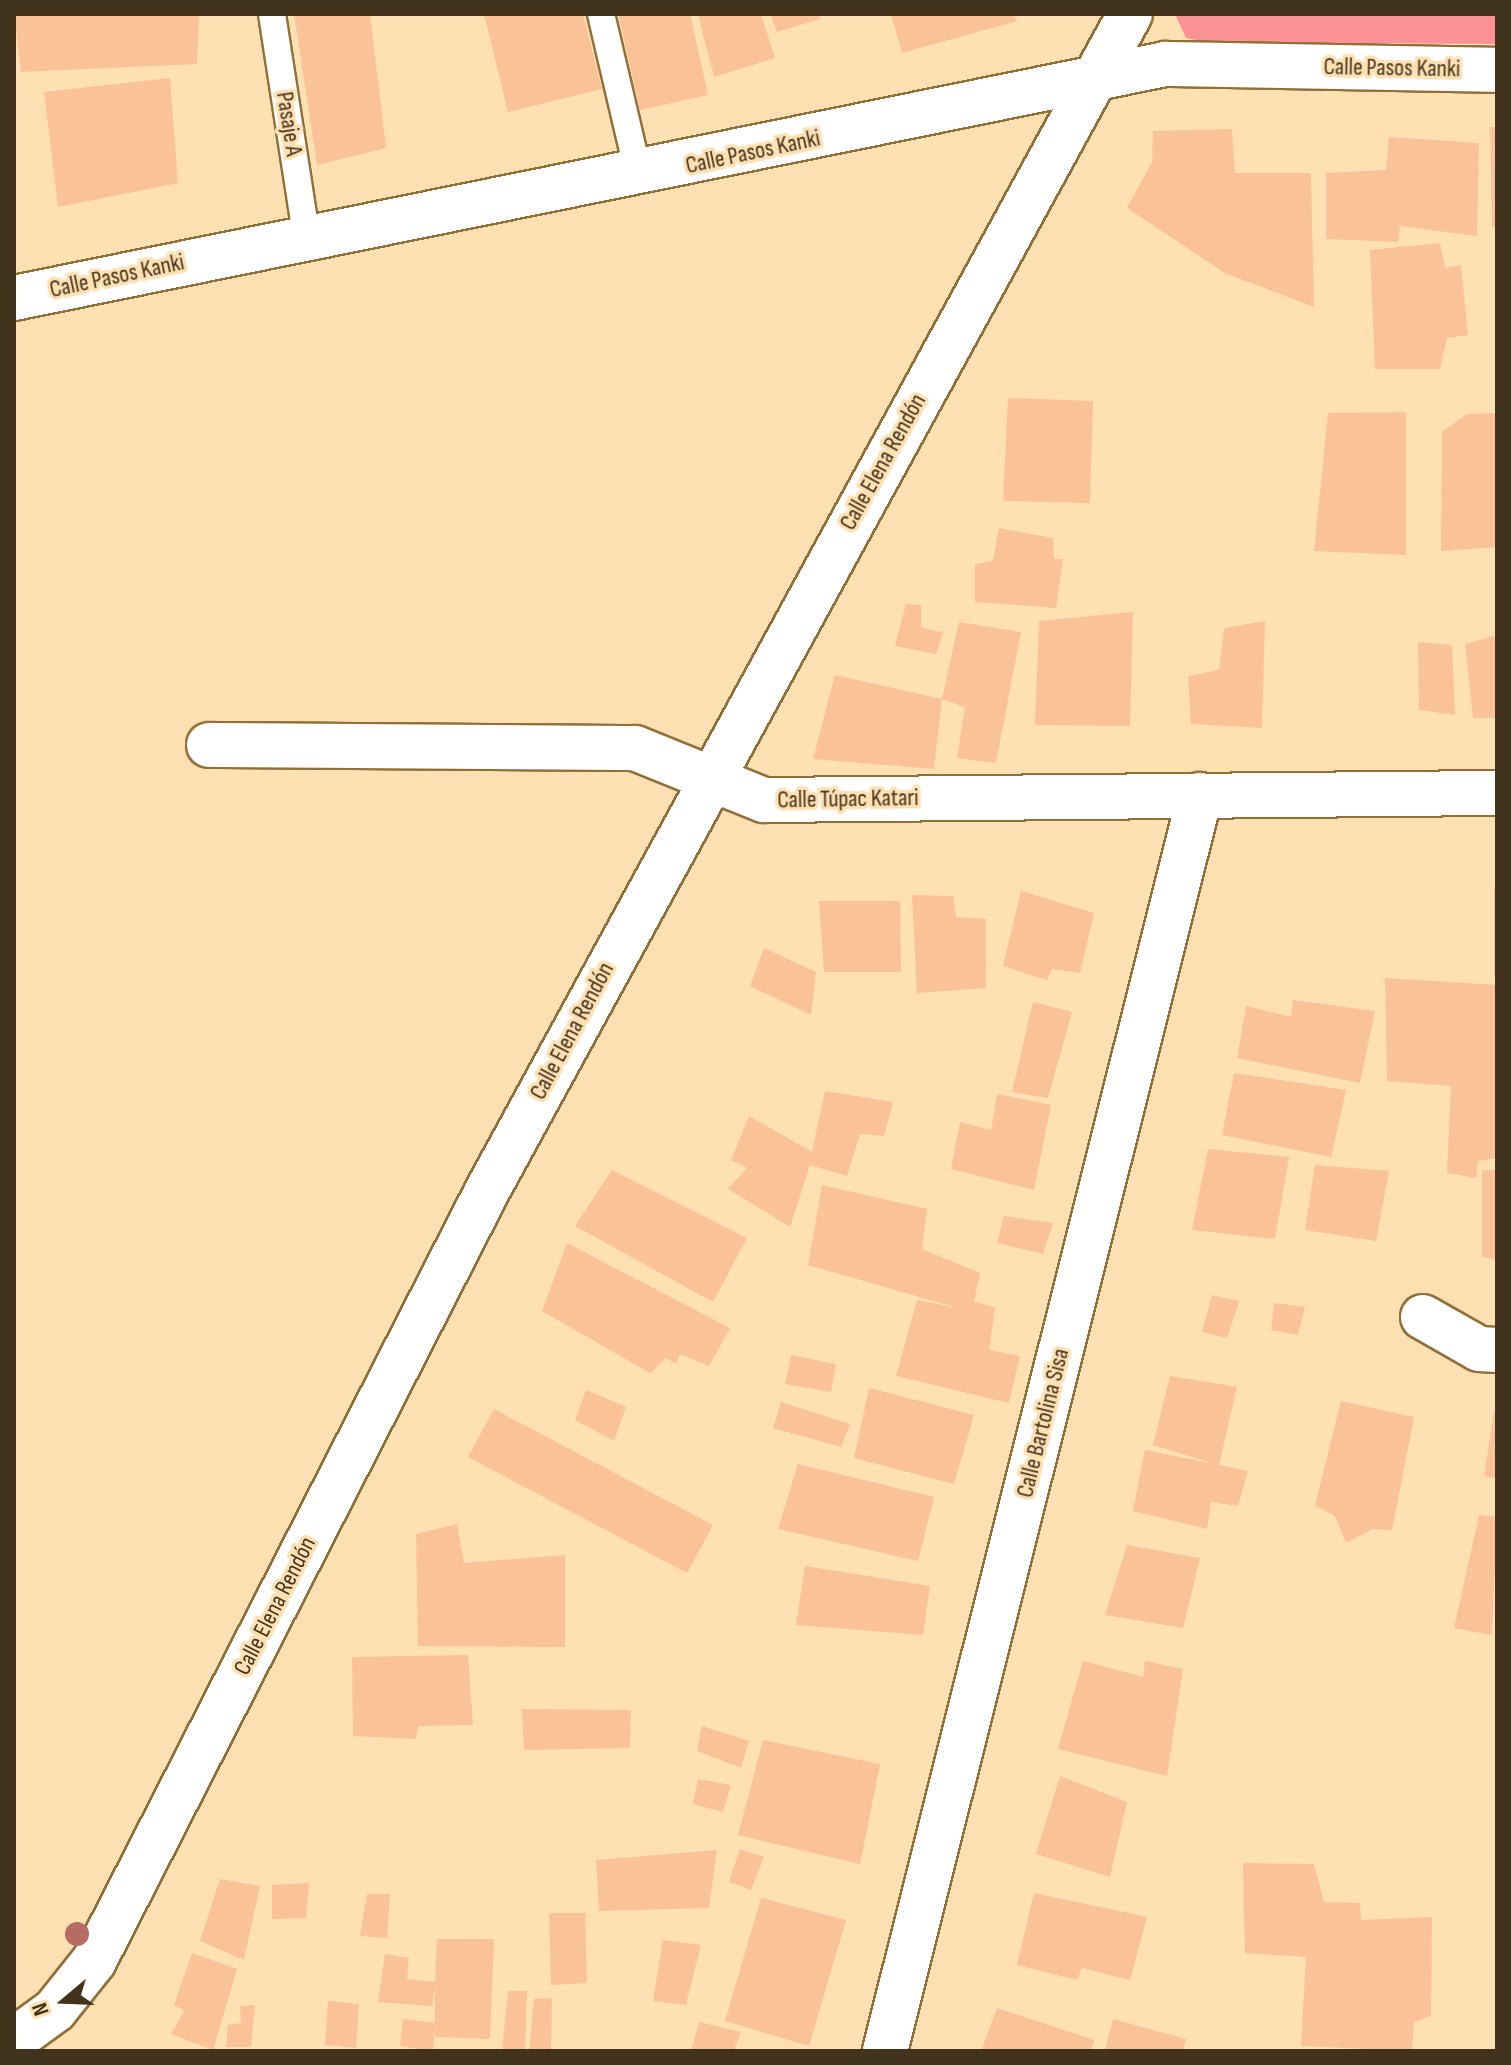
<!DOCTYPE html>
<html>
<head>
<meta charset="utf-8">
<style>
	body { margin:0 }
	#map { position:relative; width:1511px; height:2065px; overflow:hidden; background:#fee0b2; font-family:"Sofia Sans Condensed",sans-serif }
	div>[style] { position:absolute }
	.green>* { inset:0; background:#fa9296 }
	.building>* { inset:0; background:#fac297 }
	.roads { filter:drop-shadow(2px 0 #917038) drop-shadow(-2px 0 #917038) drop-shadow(0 2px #917038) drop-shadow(0 -2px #917038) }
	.lane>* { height:26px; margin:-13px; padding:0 13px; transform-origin:13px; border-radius:13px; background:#fff }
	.street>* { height:44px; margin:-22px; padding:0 22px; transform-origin:22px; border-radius:22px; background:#fff }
	.trees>* { width:24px; height:24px; margin:-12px; border-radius:50%; background:#b66b63 }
	span { translate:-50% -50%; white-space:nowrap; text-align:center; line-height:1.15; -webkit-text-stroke:7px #fee0b2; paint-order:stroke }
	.street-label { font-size:24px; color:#42331c }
	.frame { position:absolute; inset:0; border:16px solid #42331c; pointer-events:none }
	.north { position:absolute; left:24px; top:1961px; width:80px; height:80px; -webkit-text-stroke:6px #fee0b2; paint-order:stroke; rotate:251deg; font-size:22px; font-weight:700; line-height:32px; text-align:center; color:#42331c }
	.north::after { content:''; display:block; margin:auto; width:28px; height:36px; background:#42331c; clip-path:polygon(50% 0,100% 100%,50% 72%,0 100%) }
</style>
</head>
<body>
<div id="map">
	<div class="green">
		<div style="clip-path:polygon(1175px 14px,1497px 14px,1497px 44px,1206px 42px,1186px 38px)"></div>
	</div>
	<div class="building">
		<div style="clip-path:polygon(14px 14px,199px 14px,197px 64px,21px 72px)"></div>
		<div style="clip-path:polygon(294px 14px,370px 14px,386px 148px,317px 165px)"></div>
		<div style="clip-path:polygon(484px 14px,583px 14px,602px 89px,508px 112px)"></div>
		<div style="clip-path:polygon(618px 14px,690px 14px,708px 95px,640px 110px)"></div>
		<div style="clip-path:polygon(698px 14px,761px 14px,775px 58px,714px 77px)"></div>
		<div style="clip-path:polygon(770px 14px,819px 14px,820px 19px,777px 32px)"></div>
		<div style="clip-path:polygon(891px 14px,1014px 14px,1017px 21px,902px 53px)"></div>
		<div style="clip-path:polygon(170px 78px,178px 183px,58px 207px,44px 92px)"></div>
		<div style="clip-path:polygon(1490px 127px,1497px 127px,1497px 227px,1492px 227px)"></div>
		<div style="clip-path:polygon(1232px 129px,1235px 173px,1311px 173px,1314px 307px,1225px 273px,1127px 208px,1152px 162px,1153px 131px)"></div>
		<div style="clip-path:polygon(1389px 137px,1479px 143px,1477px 236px,1400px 226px,1398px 242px,1326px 239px,1326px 173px,1386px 170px)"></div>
		<div style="clip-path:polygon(1440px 243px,1445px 268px,1461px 265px,1468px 335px,1447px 338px,1440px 369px,1375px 369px,1370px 250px)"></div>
		<div style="clip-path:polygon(1008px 398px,1093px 401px,1090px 503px,1003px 501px)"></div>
		<div style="clip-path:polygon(1406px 412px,1406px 555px,1314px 551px,1328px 413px)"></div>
		<div style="clip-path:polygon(1497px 413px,1497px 547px,1441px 551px,1442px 432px,1467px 414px)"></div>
		<div style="clip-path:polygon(999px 528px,1053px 538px,1054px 559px,1063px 559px,1056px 608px,975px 602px,975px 564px,993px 561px)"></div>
		<div style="clip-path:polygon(906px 604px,921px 605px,921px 627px,943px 633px,936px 654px,895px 646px)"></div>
		<div style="clip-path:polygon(1133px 612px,1130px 726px,1035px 725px,1039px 621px)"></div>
		<div style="clip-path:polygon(1265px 621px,1262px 728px,1191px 724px,1188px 676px,1219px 670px,1224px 628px)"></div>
		<div style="clip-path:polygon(959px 622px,1021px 632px,996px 763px,957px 758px,965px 707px,942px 699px)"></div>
		<div style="clip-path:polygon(1497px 635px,1497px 718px,1473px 718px,1465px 644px)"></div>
		<div style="clip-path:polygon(1418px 642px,1452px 645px,1455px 715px,1419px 710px)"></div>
		<div style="clip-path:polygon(835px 675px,942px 699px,934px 769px,813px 759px)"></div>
		<div style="clip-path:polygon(1494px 888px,1497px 888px,1497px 977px,1494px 976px)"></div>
		<div style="clip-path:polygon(1021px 891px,1094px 913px,1080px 973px,1052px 969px,1047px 980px,1003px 966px)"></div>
		<div style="clip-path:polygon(912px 895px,953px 896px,956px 917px,986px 919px,986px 988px,917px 993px)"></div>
		<div style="clip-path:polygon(819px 901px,900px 901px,901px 972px,824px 972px)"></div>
		<div style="clip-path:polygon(764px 948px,816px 972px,811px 1015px,750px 986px)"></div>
		<div style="clip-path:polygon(1385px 978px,1497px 985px,1497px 1158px,1478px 1161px,1476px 1178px,1447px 1173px,1451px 1086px,1387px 1081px)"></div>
		<div style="clip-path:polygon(1293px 1000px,1375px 1011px,1360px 1083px,1237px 1058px,1246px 1006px,1291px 1017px)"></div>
		<div style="clip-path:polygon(1033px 1002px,1072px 1012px,1048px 1098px,1012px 1092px)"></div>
		<div style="clip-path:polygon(1234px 1073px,1346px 1090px,1331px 1157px,1222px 1135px)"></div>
		<div style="clip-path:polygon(825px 1091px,893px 1102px,884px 1136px,860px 1134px,847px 1176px,810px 1165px,790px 1227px,728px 1189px,747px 1168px,731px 1160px,749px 1116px,812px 1152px)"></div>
		<div style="clip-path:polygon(997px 1094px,1051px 1105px,1034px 1190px,951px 1169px,960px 1122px,991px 1130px)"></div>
		<div style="clip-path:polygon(1208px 1149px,1289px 1157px,1275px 1239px,1192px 1230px)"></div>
		<div style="clip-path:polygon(1315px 1165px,1389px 1171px,1376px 1241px,1305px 1230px)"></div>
		<div style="clip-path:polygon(612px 1170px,747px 1238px,713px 1302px,575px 1226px)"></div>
		<div style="clip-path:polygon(1482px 1170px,1497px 1170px,1497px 1260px,1482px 1257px)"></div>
		<div style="clip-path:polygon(822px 1185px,927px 1209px,922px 1249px,980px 1273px,974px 1302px,995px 1307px,989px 1350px,1020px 1356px,1009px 1403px,896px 1376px,917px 1300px,958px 1308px,808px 1265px)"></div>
		<div style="clip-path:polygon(1004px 1216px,1053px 1223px,1043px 1254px,997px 1243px)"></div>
		<div style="clip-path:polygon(567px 1243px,730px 1328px,709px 1366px,680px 1354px,676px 1364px,666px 1358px,650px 1373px,542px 1311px)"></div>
		<div style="clip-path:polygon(1212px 1295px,1239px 1301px,1227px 1338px,1202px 1332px)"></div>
		<div style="clip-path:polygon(1274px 1303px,1305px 1307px,1298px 1335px,1271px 1330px)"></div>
		<div style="clip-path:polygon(791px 1355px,836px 1364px,831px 1392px,785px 1384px)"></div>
		<div style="clip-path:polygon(1170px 1376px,1237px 1387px,1219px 1465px,1248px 1471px,1238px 1506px,1211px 1502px,1207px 1529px,1133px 1511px,1145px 1450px,1215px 1464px,1153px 1445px)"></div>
		<div style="clip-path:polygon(869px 1388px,974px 1415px,954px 1484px,854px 1458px)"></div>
		<div style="clip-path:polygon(586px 1390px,626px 1407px,614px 1441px,575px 1420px)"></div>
		<div style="clip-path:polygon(1341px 1401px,1414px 1417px,1392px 1530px,1373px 1529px,1346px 1543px,1335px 1516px,1315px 1506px)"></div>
		<div style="clip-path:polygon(781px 1402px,850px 1424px,841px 1447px,773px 1428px)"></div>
		<div style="clip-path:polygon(494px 1409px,713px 1525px,687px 1573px,468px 1457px)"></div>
		<div style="clip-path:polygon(1494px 1412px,1497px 1413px,1497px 1479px,1484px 1476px)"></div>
		<div style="clip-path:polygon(798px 1464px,934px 1497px,918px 1561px,778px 1529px)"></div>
		<div style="clip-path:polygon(1479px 1515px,1497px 1517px,1492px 1635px,1454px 1628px)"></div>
		<div style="clip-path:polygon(457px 1524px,464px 1563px,565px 1555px,565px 1647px,418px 1646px,416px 1534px)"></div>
		<div style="clip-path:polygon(1127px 1545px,1200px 1558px,1183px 1628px,1105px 1615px)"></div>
		<div style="clip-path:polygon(805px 1566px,930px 1586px,923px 1635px,796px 1625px)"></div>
		<div style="clip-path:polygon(468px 1655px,473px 1725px,418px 1726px,416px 1739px,353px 1736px,352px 1657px)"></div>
		<div style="clip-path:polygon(1083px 1661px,1143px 1677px,1145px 1661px,1183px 1669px,1167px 1776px,1058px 1749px)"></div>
		<div style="clip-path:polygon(522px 1709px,631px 1710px,630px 1748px,524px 1750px)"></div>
		<div style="clip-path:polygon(702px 1726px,749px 1741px,741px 1768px,697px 1751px)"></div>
		<div style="clip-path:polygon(763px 1740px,880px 1764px,860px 1864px,738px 1835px)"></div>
		<div style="clip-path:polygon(1060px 1776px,1127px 1802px,1110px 1877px,1036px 1854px)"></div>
		<div style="clip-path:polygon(698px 1779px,731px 1785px,723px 1812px,693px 1804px)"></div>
		<div style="clip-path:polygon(740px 1849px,764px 1857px,751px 1890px,729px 1882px)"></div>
		<div style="clip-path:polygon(717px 1850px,709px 1908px,599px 1911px,596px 1860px)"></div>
		<div style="clip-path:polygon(1243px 1863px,1314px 1864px,1324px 1902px,1360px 1903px,1361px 1920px,1432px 1917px,1431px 2016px,1414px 2022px,1412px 2051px,1301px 2046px,1306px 1957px,1245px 1953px)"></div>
		<div style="clip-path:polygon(220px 1879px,260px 1886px,244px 1960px,200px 1941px)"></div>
		<div style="clip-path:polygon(309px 1883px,306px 1918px,272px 1919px,272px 1885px)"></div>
		<div style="clip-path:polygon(1034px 1893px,1147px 1917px,1130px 1980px,1082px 1968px,1077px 1980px,1017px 1965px)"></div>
		<div style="clip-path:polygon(367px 1894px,390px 1894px,387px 1938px,360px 1936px)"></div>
		<div style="clip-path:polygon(761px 1898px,846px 1920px,809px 2046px,725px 2021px)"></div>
		<div style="clip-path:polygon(549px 1913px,585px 1913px,587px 1983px,551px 1985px)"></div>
		<div style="clip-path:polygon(437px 1939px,494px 1939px,490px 2039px,435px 2037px,435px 2023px,433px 2051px,400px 2046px,403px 2019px,435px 2023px,435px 1986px,432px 2006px,378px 2002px,385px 1954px,409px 1958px,407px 1979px,435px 1982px)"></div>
		<div style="clip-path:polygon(663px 1940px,701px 1945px,686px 2005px,653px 2001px)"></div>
		<div style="clip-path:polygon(192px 1953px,237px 1969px,213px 2050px,171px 2034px,184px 2011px,174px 2005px)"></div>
		<div style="clip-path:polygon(508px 1991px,527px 1991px,525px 2051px,502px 2051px)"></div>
		<div style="clip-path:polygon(552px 1998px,551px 2051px,529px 2051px,534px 1999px)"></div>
		<div style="clip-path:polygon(328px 2001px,359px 2004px,356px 2048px,325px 2045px)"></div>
		<div style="clip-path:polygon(255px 2005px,251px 2047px,226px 2047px,228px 2025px,241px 2023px,240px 2006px)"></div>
		<div style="clip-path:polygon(997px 2008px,1094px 2040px,1091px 2051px,981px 2051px)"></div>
		<div style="clip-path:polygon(1113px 2019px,1186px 2039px,1183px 2051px,1105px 2051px)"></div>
		<div style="clip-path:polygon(699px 2022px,741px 2032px,734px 2051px,691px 2051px)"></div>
	</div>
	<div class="roads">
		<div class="lane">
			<div style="left:272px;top:14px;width:223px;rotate:81.2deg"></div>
			<div style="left:601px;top:14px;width:166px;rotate:76.8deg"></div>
		</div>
		<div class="street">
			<div style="left:14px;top:298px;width:1175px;rotate:-11.49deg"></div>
			<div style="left:1165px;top:64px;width:332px;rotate:1deg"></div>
			<div style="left:209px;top:745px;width:426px;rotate:0.4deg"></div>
			<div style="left:635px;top:748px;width:139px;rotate:22deg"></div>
			<div style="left:764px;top:800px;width:733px;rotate:-0.55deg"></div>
			<div style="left:1423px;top:1317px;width:64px;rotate:29.7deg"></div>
			<div style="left:1479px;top:1349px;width:18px;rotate:3deg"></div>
			<div style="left:14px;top:2040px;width:51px;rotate:-36.2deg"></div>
			<div style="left:55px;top:2010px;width:63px;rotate:-51.5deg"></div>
			<div style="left:94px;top:1961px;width:864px;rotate:-62.96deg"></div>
			<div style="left:487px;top:1191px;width:1341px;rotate:-61.35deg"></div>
			<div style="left:885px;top:2051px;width:1295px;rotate:-75.92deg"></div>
		</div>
	</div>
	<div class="trees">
		<div style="left:77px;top:1934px"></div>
	</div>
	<div class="street-label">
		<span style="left:1392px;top:68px;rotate:1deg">Calle Pasos Kanki</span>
		<span style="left:289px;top:124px;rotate:81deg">Pasaje A</span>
		<span style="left:753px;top:152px;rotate:-12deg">Calle Pasos Kanki</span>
		<span style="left:117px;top:276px;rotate:-12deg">Calle Pasos Kanki</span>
		<span style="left:883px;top:462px;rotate:-61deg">Calle Elena Rendón</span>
		<span style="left:848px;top:799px;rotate:-1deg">Calle Túpac Katari</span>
		<span style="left:572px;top:1031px;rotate:-62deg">Calle Elena Rendón</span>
		<span style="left:1043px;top:1423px;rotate:-76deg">Calle Bartolina Sisa</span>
		<span style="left:275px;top:1606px;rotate:-63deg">Calle Elena Rendón</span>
	</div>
	<div class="frame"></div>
	<div class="north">N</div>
</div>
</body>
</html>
